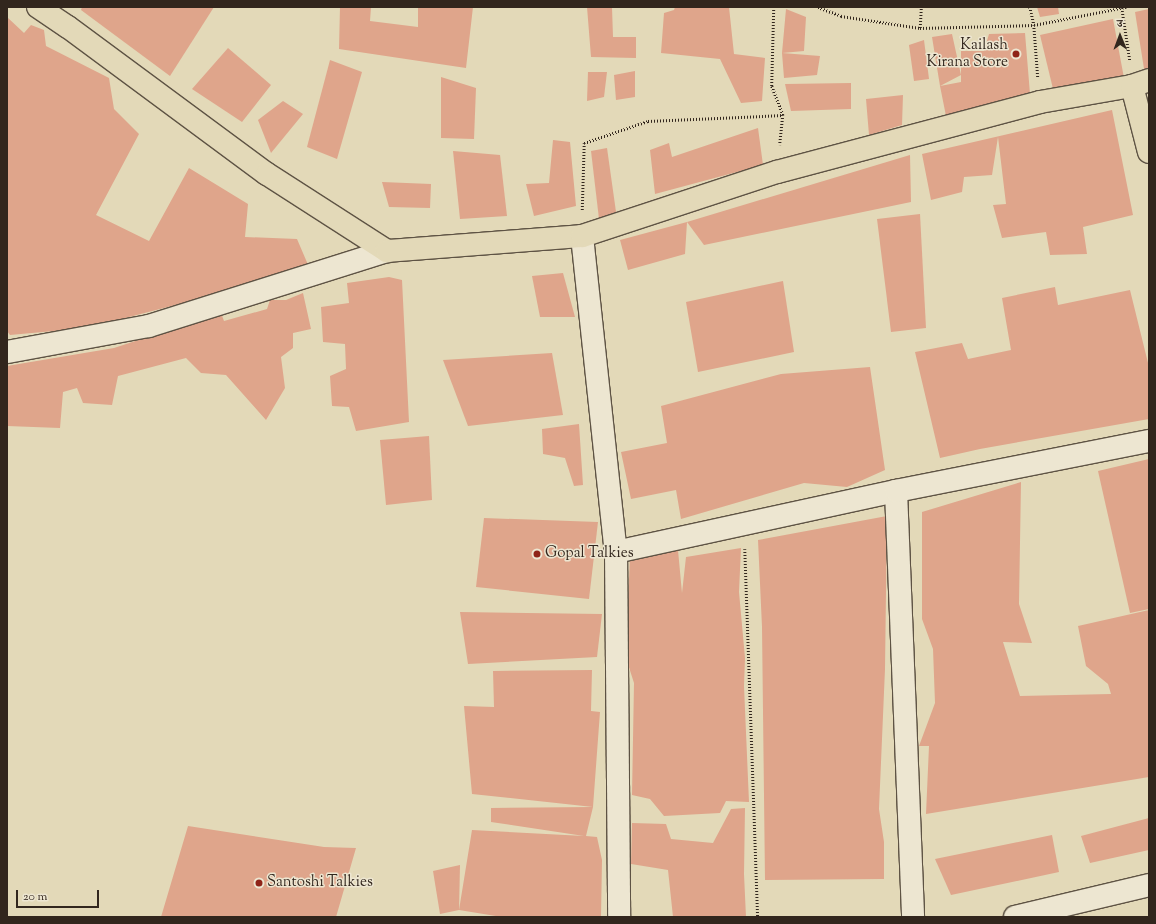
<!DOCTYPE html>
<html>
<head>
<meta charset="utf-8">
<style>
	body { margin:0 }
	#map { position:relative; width:1156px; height:924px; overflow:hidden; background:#e3d9b8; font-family:"Sorts Mill Goudy","Noto Serif Devanagari",serif }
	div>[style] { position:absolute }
	.building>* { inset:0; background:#dfa58b }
	.path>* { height:2.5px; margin-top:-1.25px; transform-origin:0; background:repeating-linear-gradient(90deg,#32261d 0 1px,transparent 0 3px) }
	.roads { filter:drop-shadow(1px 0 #5e5344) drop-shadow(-1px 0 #5e5344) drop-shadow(0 1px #5e5344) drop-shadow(0 -1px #5e5344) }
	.minor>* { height:22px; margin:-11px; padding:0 11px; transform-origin:11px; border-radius:11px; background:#ede6d1 }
	.major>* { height:22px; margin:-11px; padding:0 11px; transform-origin:11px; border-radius:11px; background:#e3d9b8 }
	.dots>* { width:11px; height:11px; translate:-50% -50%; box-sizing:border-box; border:2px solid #ede6d1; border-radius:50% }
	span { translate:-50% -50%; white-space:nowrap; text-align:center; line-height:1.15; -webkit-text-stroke:3px #ede6d1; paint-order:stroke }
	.poi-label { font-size:15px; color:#32261d }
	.right { translate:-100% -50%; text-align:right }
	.left { translate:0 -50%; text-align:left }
	.frame { position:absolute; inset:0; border:8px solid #32261d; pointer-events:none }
	.north { position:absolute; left:1100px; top:16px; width:40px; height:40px; -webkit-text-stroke:3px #ede6d1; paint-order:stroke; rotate:359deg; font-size:11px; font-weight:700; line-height:16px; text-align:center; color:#32261d }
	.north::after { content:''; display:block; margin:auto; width:14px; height:18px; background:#32261d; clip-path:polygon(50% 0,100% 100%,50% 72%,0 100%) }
	.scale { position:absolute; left:16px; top:890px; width:83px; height:18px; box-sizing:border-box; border:2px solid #32261d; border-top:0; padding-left:5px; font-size:12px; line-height:14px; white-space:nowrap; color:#32261d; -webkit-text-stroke:3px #ede6d1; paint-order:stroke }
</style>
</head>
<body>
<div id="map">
	<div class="building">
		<div style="clip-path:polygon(82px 7px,214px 7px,170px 76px,81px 10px)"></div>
		<div style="clip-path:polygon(340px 7px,371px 7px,370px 21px,418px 27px,418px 7px,473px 7px,466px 68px,339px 49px)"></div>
		<div style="clip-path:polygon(587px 7px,612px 7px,613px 37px,636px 37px,636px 58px,591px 57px)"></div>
		<div style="clip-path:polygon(675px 7px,729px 7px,734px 54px,765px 58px,762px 101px,741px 103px,720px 59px,661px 53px,664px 13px,674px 10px)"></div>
		<div style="clip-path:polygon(1037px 7px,1058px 7px,1059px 14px,1040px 17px)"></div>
		<div style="clip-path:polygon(786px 9px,806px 17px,804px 51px,782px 53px,820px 56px,817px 75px,784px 78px,782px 53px)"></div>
		<div style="clip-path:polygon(1149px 9px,1149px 73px,1145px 75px,1135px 12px)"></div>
		<div style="clip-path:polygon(7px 17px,24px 33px,31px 25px,44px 30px,46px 46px,109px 78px,114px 109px,139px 134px,96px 215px,149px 241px,189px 168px,248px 204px,245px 237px,297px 239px,309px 267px,252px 285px,87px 328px,10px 335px,7px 331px)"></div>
		<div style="clip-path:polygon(1113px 19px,1124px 78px,1054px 93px,1040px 35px)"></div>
		<div style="clip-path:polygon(1025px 33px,1030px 94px,947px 121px,940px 86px,961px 82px,961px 75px,940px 86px,932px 37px,952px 34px,961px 75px,961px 51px,984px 51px,989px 34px)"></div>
		<div style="clip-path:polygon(924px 40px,929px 79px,914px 81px,909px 45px)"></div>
		<div style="clip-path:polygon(228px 48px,271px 85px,242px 122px,192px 89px)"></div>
		<div style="clip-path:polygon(330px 60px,362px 72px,337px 159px,307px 147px)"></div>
		<div style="clip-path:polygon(635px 71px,635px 97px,616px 100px,614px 75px)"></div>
		<div style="clip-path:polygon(588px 72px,607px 72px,604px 97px,587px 101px)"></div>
		<div style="clip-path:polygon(441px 77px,476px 88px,474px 139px,441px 138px)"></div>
		<div style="clip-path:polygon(851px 83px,851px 109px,791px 111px,785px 84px)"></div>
		<div style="clip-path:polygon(903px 95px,902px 125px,869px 135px,866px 99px)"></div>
		<div style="clip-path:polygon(283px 101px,303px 114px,271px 153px,258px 120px)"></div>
		<div style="clip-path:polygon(1112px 110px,1133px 215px,1083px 227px,1087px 254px,1050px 255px,1046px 232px,1002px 238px,993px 205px,1006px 204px,998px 137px,992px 175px,964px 177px,962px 192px,931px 200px,922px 154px)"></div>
		<div style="clip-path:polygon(758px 128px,763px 165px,655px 194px,650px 150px,669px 143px,672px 157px)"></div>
		<div style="clip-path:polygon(553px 140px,570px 142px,576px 206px,534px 216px,526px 184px,549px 183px)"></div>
		<div style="clip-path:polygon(607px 148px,616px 212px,599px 219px,591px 151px)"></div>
		<div style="clip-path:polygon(453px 151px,500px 155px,507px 216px,460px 219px)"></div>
		<div style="clip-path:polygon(910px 155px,911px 202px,704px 245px,687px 222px)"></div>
		<div style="clip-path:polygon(382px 182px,431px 184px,430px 208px,389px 207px)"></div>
		<div style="clip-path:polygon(920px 214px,926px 328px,891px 332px,877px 219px)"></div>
		<div style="clip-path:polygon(687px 222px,685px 254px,628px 270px,620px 240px)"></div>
		<div style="clip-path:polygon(563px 273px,575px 317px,540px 317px,532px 276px)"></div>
		<div style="clip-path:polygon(389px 277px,402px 280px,409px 422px,356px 431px,349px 407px,332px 406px,330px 376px,346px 369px,345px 344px,323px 342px,321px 307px,349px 303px,347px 283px)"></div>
		<div style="clip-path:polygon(783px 281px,794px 352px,698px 372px,686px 302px)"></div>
		<div style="clip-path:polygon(1055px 287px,1058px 305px,1130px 290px,1149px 367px,1149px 419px,980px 449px,940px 458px,915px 352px,962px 343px,968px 359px,1011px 350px,1002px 298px)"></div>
		<div style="clip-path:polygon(303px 293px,311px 329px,293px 333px,293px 348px,281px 357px,285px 388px,266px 420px,226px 375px,201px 373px,186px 358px,118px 376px,112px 405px,83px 403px,77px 388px,63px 392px,60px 428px,7px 426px,7px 366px,114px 348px,221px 313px,224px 321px,267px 309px,270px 300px,286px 300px)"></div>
		<div style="clip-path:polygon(552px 353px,563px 415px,468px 426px,443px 360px)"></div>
		<div style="clip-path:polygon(870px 367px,885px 470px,847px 487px,804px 483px,681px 519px,676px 490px,631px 499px,621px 452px,667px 443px,661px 406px,781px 374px)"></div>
		<div style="clip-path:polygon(579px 424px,583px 485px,574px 486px,565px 458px,543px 454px,542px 429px)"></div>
		<div style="clip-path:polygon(429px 436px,432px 500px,386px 505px,380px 440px)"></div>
		<div style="clip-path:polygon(1149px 459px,1149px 609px,1130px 613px,1098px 471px)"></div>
		<div style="clip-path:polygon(1021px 482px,1019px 604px,1032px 643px,1003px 642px,1020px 696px,1111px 694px,1108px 684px,1086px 666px,1078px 626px,1149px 610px,1149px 777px,926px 814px,929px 746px,919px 746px,935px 703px,933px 649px,922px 619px,922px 512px)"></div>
		<div style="clip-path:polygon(887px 516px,885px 669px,879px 809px,884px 842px,884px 879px,765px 880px,762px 627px,758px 540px)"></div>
		<div style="clip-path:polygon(484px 518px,598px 522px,589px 599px,476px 587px)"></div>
		<div style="clip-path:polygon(741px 548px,739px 592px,745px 658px,744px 686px,749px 802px,726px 801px,720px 813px,664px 816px,650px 799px,632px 795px,634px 683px,626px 658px,630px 555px,678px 550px,682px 593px,686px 557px)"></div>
		<div style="clip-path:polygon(460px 612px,602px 614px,597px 657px,468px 664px)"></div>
		<div style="clip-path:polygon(592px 670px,591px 711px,600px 712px,593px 807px,472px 794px,464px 706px,494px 707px,493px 671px)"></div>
		<div style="clip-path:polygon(593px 807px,586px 836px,597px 837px,602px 860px,601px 917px,502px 917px,459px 910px,472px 830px,584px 836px,491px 822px,491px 808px)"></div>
		<div style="clip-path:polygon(745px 808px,744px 874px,746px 917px,673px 917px,668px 870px,631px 864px,632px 823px,666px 824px,671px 839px,713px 843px,731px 809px)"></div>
		<div style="clip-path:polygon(1149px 818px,1149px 850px,1090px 863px,1081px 836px)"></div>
		<div style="clip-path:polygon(188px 826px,324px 847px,356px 848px,336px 917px,161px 917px)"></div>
		<div style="clip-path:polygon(1052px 835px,1059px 872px,951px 895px,935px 859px)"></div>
		<div style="clip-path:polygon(460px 865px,459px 910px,440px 914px,433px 871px)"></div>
	</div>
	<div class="path">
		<div style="left:774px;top:7px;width:79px;rotate:91.5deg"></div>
		<div style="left:772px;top:86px;width:31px;rotate:69deg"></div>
		<div style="left:783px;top:115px;width:30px;rotate:96deg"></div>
		<div style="left:818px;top:7px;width:25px;rotate:21deg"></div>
		<div style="left:841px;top:16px;width:80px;rotate:8.6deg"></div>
		<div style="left:920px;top:28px;width:114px;rotate:-1.5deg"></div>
		<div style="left:1034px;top:25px;width:53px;rotate:85.7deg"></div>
		<div style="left:1030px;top:7px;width:18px;rotate:77deg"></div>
		<div style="left:1034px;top:25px;width:94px;rotate:-11.1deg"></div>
		<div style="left:1122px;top:8px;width:53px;rotate:81.3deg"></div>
		<div style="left:920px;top:28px;width:21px;rotate:-87deg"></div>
		<div style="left:582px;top:210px;width:67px;rotate:-88.3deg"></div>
		<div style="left:584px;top:143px;width:68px;rotate:-19deg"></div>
		<div style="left:648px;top:121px;width:135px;rotate:-2.5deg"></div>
		<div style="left:745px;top:549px;width:368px;rotate:88deg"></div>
	</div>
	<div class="roads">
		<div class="minor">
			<div style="left:582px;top:236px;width:318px;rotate:83.9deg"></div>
			<div style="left:616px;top:552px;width:365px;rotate:89.5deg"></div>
			<div style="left:7px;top:352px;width:144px;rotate:-10.4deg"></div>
			<div style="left:149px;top:326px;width:250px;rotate:-17.5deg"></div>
			<div style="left:896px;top:491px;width:426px;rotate:87.7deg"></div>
			<div style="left:616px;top:552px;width:287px;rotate:-12.3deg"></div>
			<div style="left:896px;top:491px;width:258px;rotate:-11.2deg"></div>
			<div style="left:1015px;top:917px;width:138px;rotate:-13.4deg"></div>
		</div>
		<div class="major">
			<div style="left:38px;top:7px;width:36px;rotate:34deg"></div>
			<div style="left:68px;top:27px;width:247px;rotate:36.5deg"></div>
			<div style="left:267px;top:174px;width:143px;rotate:32.7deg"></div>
			<div style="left:387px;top:251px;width:196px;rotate:-4.4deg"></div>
			<div style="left:582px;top:236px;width:205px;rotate:-18.2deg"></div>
			<div style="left:777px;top:172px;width:272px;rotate:-14.9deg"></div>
			<div style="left:1040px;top:102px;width:93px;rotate:-9.9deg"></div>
			<div style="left:1132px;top:86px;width:18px;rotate:-19deg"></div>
			<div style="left:1132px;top:86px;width:68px;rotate:75.6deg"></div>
		</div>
	</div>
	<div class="dots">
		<div style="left:1016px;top:54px;background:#8f2418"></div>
		<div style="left:537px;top:554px;background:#8f2418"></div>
		<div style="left:259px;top:883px;background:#8f2418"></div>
	</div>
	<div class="poi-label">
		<span class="right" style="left:1008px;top:54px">Kailash<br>Kirana Store</span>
		<span class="left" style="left:545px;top:554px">Gopal Talkies</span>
		<span class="left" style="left:267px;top:883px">Santoshi Talkies</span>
	</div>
	<div class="frame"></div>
	<div class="north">उ</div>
	<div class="scale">20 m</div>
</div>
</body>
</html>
